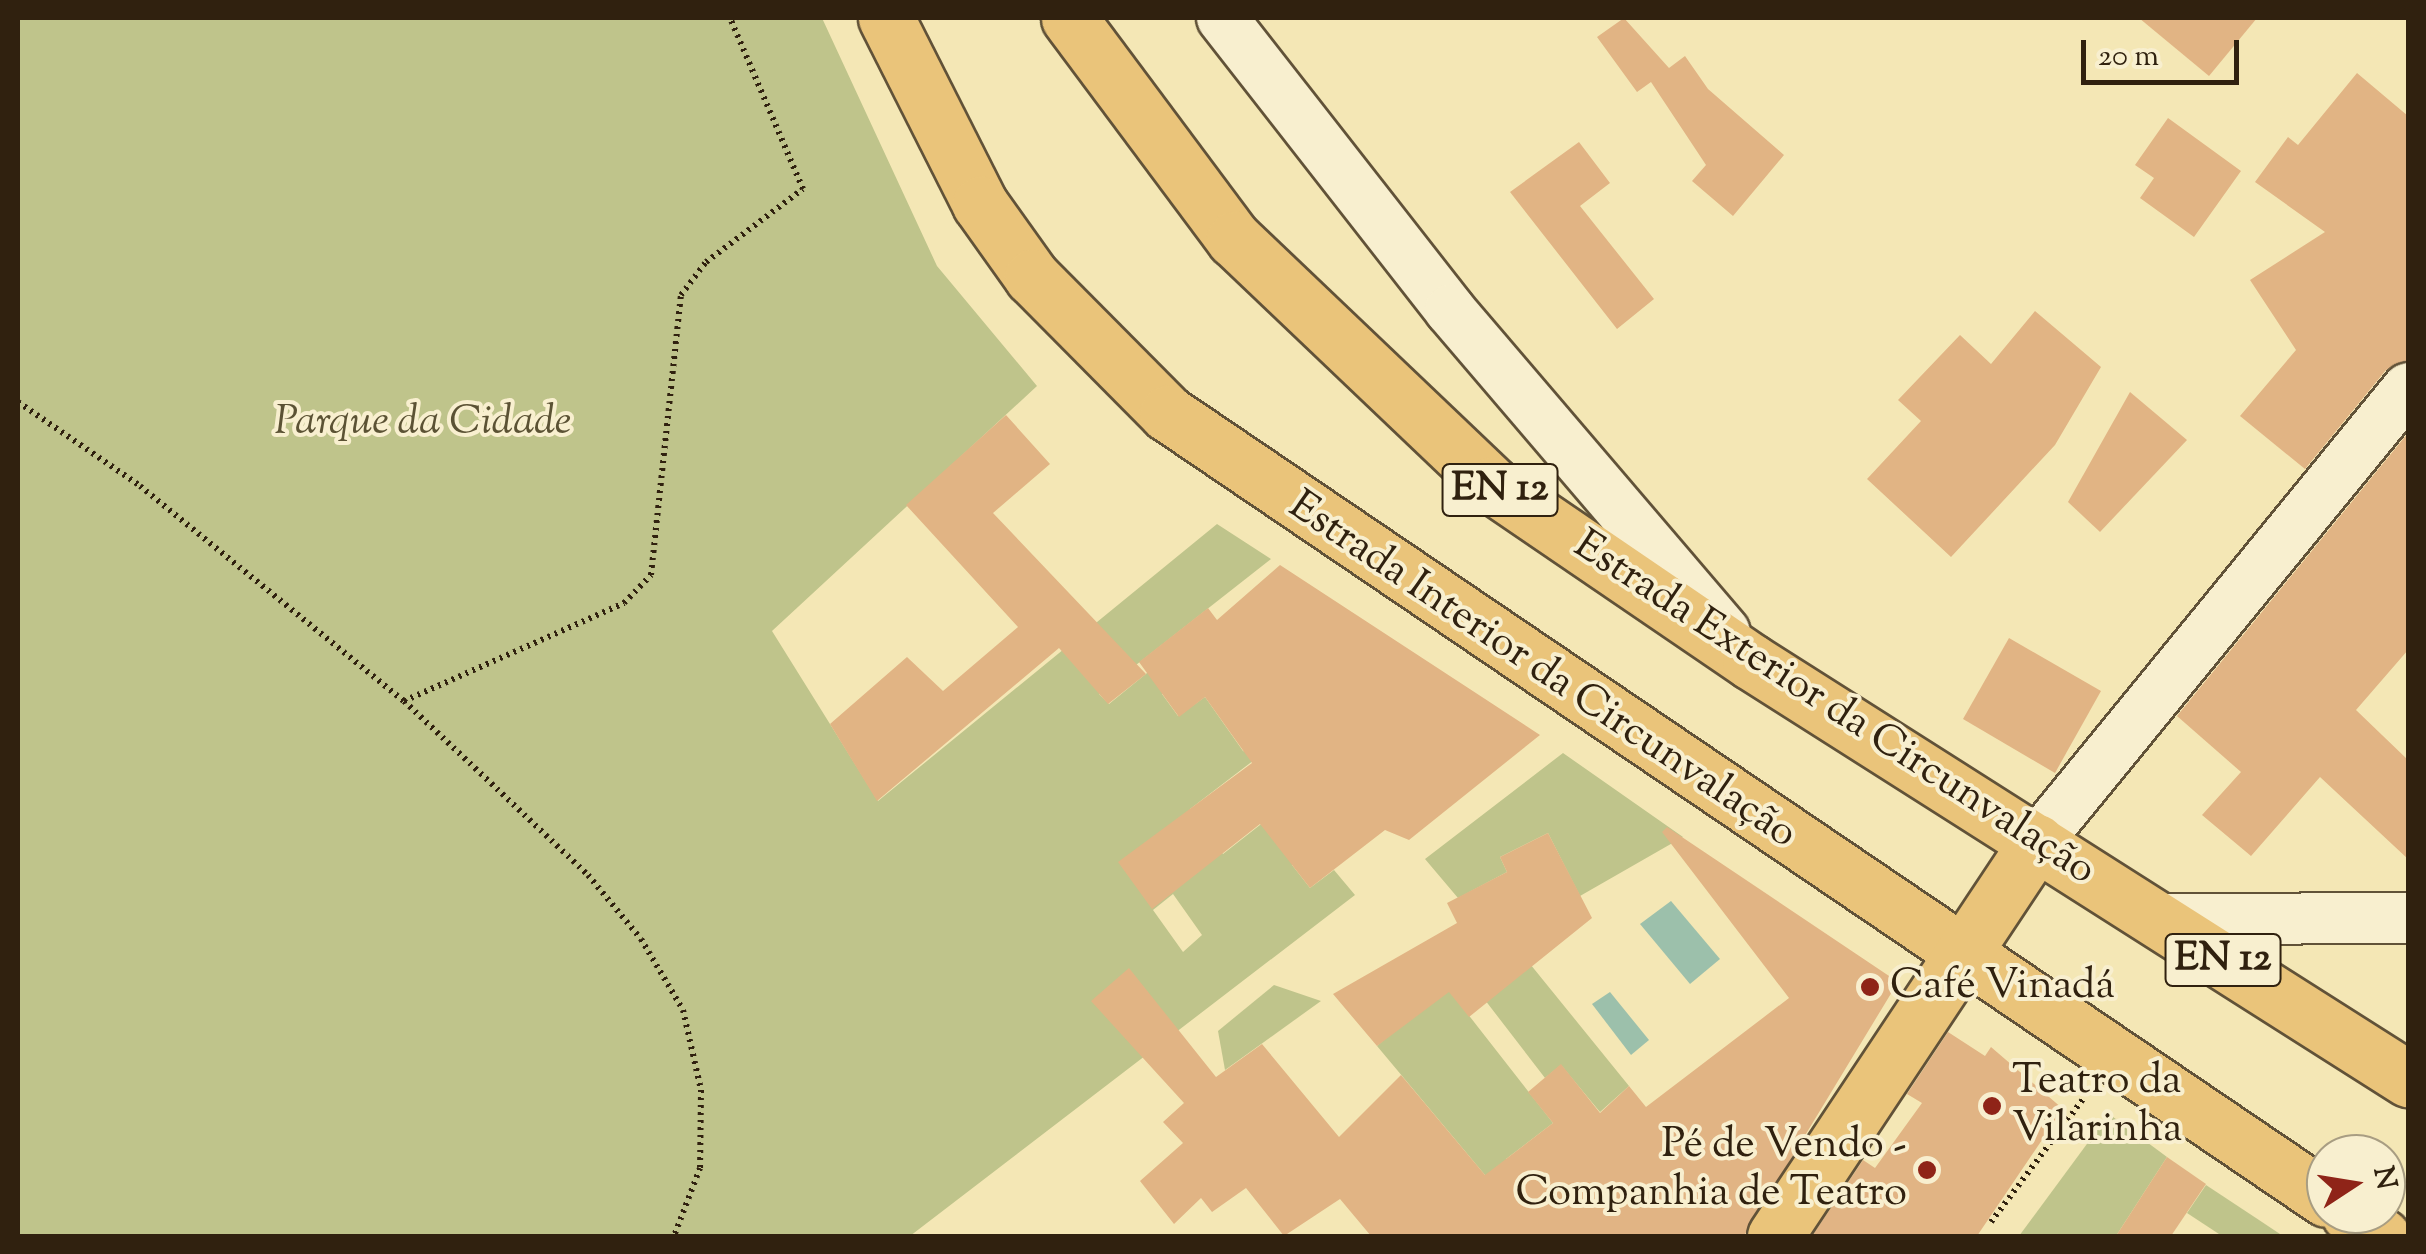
<!DOCTYPE html>
<html>
<head>
<meta charset="utf-8">
<style>
	body { margin:0 }
	#map { position:relative; width:2426px; height:1254px; overflow:hidden; background:#f4e7b5; font-family:"Sorts Mill Goudy",serif }
	div>[style] { position:absolute }
	.green>* { inset:0; background:#bfc48b }
	.water>* { inset:0; background:#9cc0ab }
	.building>* { inset:0; background:#e1b484 }
	.path>* { height:6px; margin-top:-3px; transform-origin:0; background:repeating-linear-gradient(90deg,#30210f 0 2.5px,transparent 0 7.5px) }
	.roads { filter:drop-shadow(2px 0 #615238) drop-shadow(-2px 0 #615238) drop-shadow(0 2px #615238) drop-shadow(0 -2px #615238) }
	.minor>* { height:50px; margin:-25px; padding:0 25px; transform-origin:25px; border-radius:25px; background:#f8efcf }
	.major>* { height:55px; margin:-27.5px; padding:0 27.5px; transform-origin:27.5px; border-radius:27.5px; background:#eac47a }
	.dots>* { width:28px; height:28px; translate:-50% -50%; box-sizing:border-box; border:5px solid #f8efcf; border-radius:50% }
	span { translate:-50% -50%; white-space:nowrap; text-align:center; line-height:1.15; -webkit-text-stroke:8px #f8efcf; paint-order:stroke }
	.shield-label span { padding:2px 8px; background:#f8efcf; border:2px solid; border-radius:8px; -webkit-text-stroke-width:0 }
	.shield-label { font-size:40px; color:#30210f; font-weight:700 }
	.park-label { font-size:42px; color:#5b5234; font-style:italic }
	.street-label { font-size:42px; color:#30210f }
	.poi-label { font-size:42px; color:#30210f }
	.left { translate:0 -50%; text-align:left }
	.right { translate:-100% -50%; text-align:right }
	.frame { position:absolute; inset:0; border:20px solid #30210f; pointer-events:none }
	.north { position:absolute; left:2306px; top:1134px; width:100px; height:100px; box-sizing:border-box; background:#f8efcf; border:2px solid #a89d82; border-radius:50%; rotate:78deg; font-size:28px; font-weight:700; line-height:40px; text-align:center; color:#30210f }
	.north::after { content:''; display:block; margin:auto; width:35px; height:45px; background:#8f2418; clip-path:polygon(50% 0,100% 100%,50% 72%,0 100%) }
	.scale { position:absolute; left:2081px; top:40px; width:158px; height:45px; box-sizing:border-box; border:5px solid #30210f; border-top:0; padding-left:12px; font-size:30px; line-height:35px; white-space:nowrap; color:#30210f; -webkit-text-stroke:8px #f8efcf; paint-order:stroke }
</style>
</head>
<body>
<div id="map">
	<div class="green">
		<div style="clip-path:polygon(evenodd,18px 18px,822px 18px,937px 266px,1037px 386px,772px 631px,878px 801px,1217px 524px,1271px 559px,1099px 694px,1109px 704px,1174px 651px,1189px 673px,1162px 694px,1178px 716px,1205px 697px,1243px 751px,1258px 757px,1190px 809px,1223px 854px,1293px 799px,1292px 865px,1310px 888px,1334px 870px,1355px 895px,910px 1236px,18px 1236px,18px 18px,1173px 894px,1202px 935px,1183px 952px,1153px 910px,1173px 894px)"></div>
		<div style="clip-path:polygon(1563px 753px,1683px 837px,1580px 896px,1548px 833px,1500px 857px,1507px 872px,1458px 898px,1425px 859px)"></div>
		<div style="clip-path:polygon(1505px 933px,1629px 1086px,1600px 1112px,1561px 1065px,1545px 1078px,1485px 1000px,1467px 1013px,1553px 1123px,1506px 1159px,1570px 1236px,1536px 1236px,1377px 1046px)"></div>
		<div style="clip-path:polygon(1274px 985px,1321px 1001px,1225px 1070px,1218px 1031px)"></div>
		<div style="clip-path:polygon(2109px 1114px,2167px 1157px,2116px 1236px,2019px 1236px)"></div>
		<div style="clip-path:polygon(2206px 1185px,2259px 1220px,2283px 1236px,2222px 1236px,2187px 1213px)"></div>
	</div>
	<div class="water">
		<div style="clip-path:polygon(1671px 901px,1720px 959px,1690px 984px,1640px 924px)"></div>
		<div style="clip-path:polygon(1610px 992px,1649px 1040px,1631px 1055px,1592px 1004px)"></div>
	</div>
	<div class="building">
		<div style="clip-path:polygon(1624px 18px,1669px 68px,1685px 56px,1708px 89px,1784px 155px,1733px 216px,1692px 181px,1706px 165px,1651px 82px,1637px 92px,1597px 37px)"></div>
		<div style="clip-path:polygon(2139px 18px,2257px 18px,2209px 76px)"></div>
		<div style="clip-path:polygon(2357px 73px,2408px 116px,2408px 360px,2386px 370px,2305px 469px,2240px 416px,2296px 350px,2250px 280px,2325px 232px,2255px 182px,2288px 137px,2298px 145px)"></div>
		<div style="clip-path:polygon(2168px 118px,2241px 171px,2194px 237px,2140px 198px,2154px 178px,2135px 165px)"></div>
		<div style="clip-path:polygon(1579px 142px,1610px 183px,1580px 206px,1654px 299px,1617px 329px,1510px 192px)"></div>
		<div style="clip-path:polygon(2035px 311px,2101px 367px,2055px 445px,1951px 557px,1867px 479px,1921px 421px,1898px 400px,1960px 335px,1991px 364px)"></div>
		<div style="clip-path:polygon(2130px 392px,2187px 440px,2100px 532px,2068px 502px)"></div>
		<div style="clip-path:polygon(1006px 415px,1050px 464px,993px 513px,1146px 674px,1108px 704px,1059px 648px,877px 801px,830px 724px,907px 657px,943px 691px,1018px 627px,906px 505px)"></div>
		<div style="clip-path:polygon(2408px 433px,2408px 650px,2356px 710px,2408px 760px,2408px 859px,2320px 777px,2251px 856px,2202px 815px,2241px 772px,2177px 716px)"></div>
		<div style="clip-path:polygon(1280px 565px,1540px 735px,1409px 840px,1385px 830px,1310px 888px,1260px 824px,1152px 909px,1118px 862px,1252px 763px,1205px 697px,1179px 717px,1139px 662px,1208px 608px,1217px 620px)"></div>
		<div style="clip-path:polygon(2009px 638px,2101px 691px,2055px 773px,1963px 719px)"></div>
		<div style="clip-path:polygon(1667px 827px,1898px 982px,1744px 1236px,1371px 1236px,1340px 1199px,1284px 1236px,1246px 1188px,1212px 1212px,1201px 1198px,1174px 1224px,1140px 1181px,1183px 1143px,1163px 1122px,1184px 1103px,1091px 1001px,1129px 968px,1216px 1077px,1262px 1044px,1339px 1137px,1401px 1075px,1485px 1175px,1553px 1123px,1528px 1092px,1561px 1064px,1600px 1113px,1629px 1086px,1646px 1107px,1789px 998px,1662px 832px)"></div>
		<div style="clip-path:polygon(1548px 833px,1592px 918px,1469px 1017px,1449px 992px,1377px 1046px,1333px 994px,1457px 923px,1447px 903px,1507px 872px,1500px 857px)"></div>
		<div style="clip-path:polygon(1948px 1032px,1985px 1056px,1991px 1047px,2063px 1109px,1977px 1236px,1812px 1236px,1863px 1160px,1875px 1168px,1922px 1103px,1907px 1094px)"></div>
		<div style="clip-path:polygon(2167px 1157px,2206px 1184px,2171px 1236px,2116px 1236px)"></div>
	</div>
	<div class="path">
		<div style="left:18px;top:402px;width:148px;rotate:34.5deg"></div>
		<div style="left:140px;top:486px;width:340px;rotate:39.2deg"></div>
		<div style="left:404px;top:701px;width:253px;rotate:43.4deg"></div>
		<div style="left:588px;top:875px;width:83px;rotate:50.4deg"></div>
		<div style="left:641px;top:939px;width:82px;rotate:59.4deg"></div>
		<div style="left:683px;top:1010px;width:82px;rotate:77.3deg"></div>
		<div style="left:701px;top:1090px;width:78px;rotate:90.7deg"></div>
		<div style="left:700px;top:1168px;width:73px;rotate:110.9deg"></div>
		<div style="left:404px;top:701px;width:241px;rotate:-24deg"></div>
		<div style="left:624px;top:603px;width:39px;rotate:-46deg"></div>
		<div style="left:651px;top:575px;width:282px;rotate:-83.9deg"></div>
		<div style="left:681px;top:295px;width:41px;rotate:-52.9deg"></div>
		<div style="left:706px;top:262px;width:121px;rotate:-37deg"></div>
		<div style="left:803px;top:189px;width:186px;rotate:-113.1deg"></div>
		<div style="left:1991px;top:1222px;width:154px;rotate:-53.2deg"></div>
	</div>
	<div class="roads">
		<div class="minor">
			<div style="left:1222px;top:18px;width:370px;rotate:52deg"></div>
			<div style="left:1450px;top:310px;width:423px;rotate:49.5deg"></div>
			<div style="left:2037px;top:842px;width:586px;rotate:-50.74deg"></div>
			<div style="left:2159px;top:919px;width:249px;rotate:-0.2deg"></div>
		</div>
		<div class="major">
			<div style="left:886px;top:18px;width:208px;rotate:63.2deg"></div>
			<div style="left:980px;top:204px;width:90px;rotate:54.5deg"></div>
			<div style="left:1032px;top:277px;width:192px;rotate:45.2deg"></div>
			<div style="left:1167px;top:413px;width:1400px;rotate:34.14deg"></div>
			<div style="left:1069px;top:18px;width:276px;rotate:53.3deg"></div>
			<div style="left:1234px;top:239px;width:356px;rotate:43.6deg"></div>
			<div style="left:1492px;top:485px;width:312px;rotate:34.3deg"></div>
			<div style="left:1750px;top:661px;width:780px;rotate:32.43deg"></div>
			<div style="left:2349px;top:1214px;width:40px;rotate:34deg"></div>
			<div style="left:1775px;top:1236px;width:473px;rotate:-56.4deg"></div>
		</div>
	</div>
	<div class="dots">
		<div style="left:1870px;top:987px;background:#8f2418"></div>
		<div style="left:1992px;top:1106px;background:#8f2418"></div>
		<div style="left:1927px;top:1170px;background:#8f2418"></div>
	</div>
	<div class="shield-label">
		<span style="left:1500px;top:490px">EN 12</span>
		<span style="left:2223px;top:960px">EN 12</span>
	</div>
	<div class="park-label">
		<span style="left:423px;top:423px">Parque da Cidade</span>
	</div>
	<div class="street-label">
		<span style="left:1542px;top:671px;rotate:34deg">Estrada Interior da Circunvalação</span>
		<span style="left:1834px;top:709px;rotate:33deg">Estrada Exterior da Circunvalação</span>
	</div>
	<div class="poi-label">
		<span class="left" style="left:1890px;top:987px">Café Vinadá</span>
		<span class="left" style="left:2012px;top:1106px">Teatro da<br>Vilarinha</span>
		<span class="right" style="left:1907px;top:1170px">Pé de Vendo -<br>Companhia de Teatro</span>
	</div>
	<div class="frame"></div>
	<div class="north">N</div>
	<div class="scale">20 m</div>
</div>
</body>
</html>
